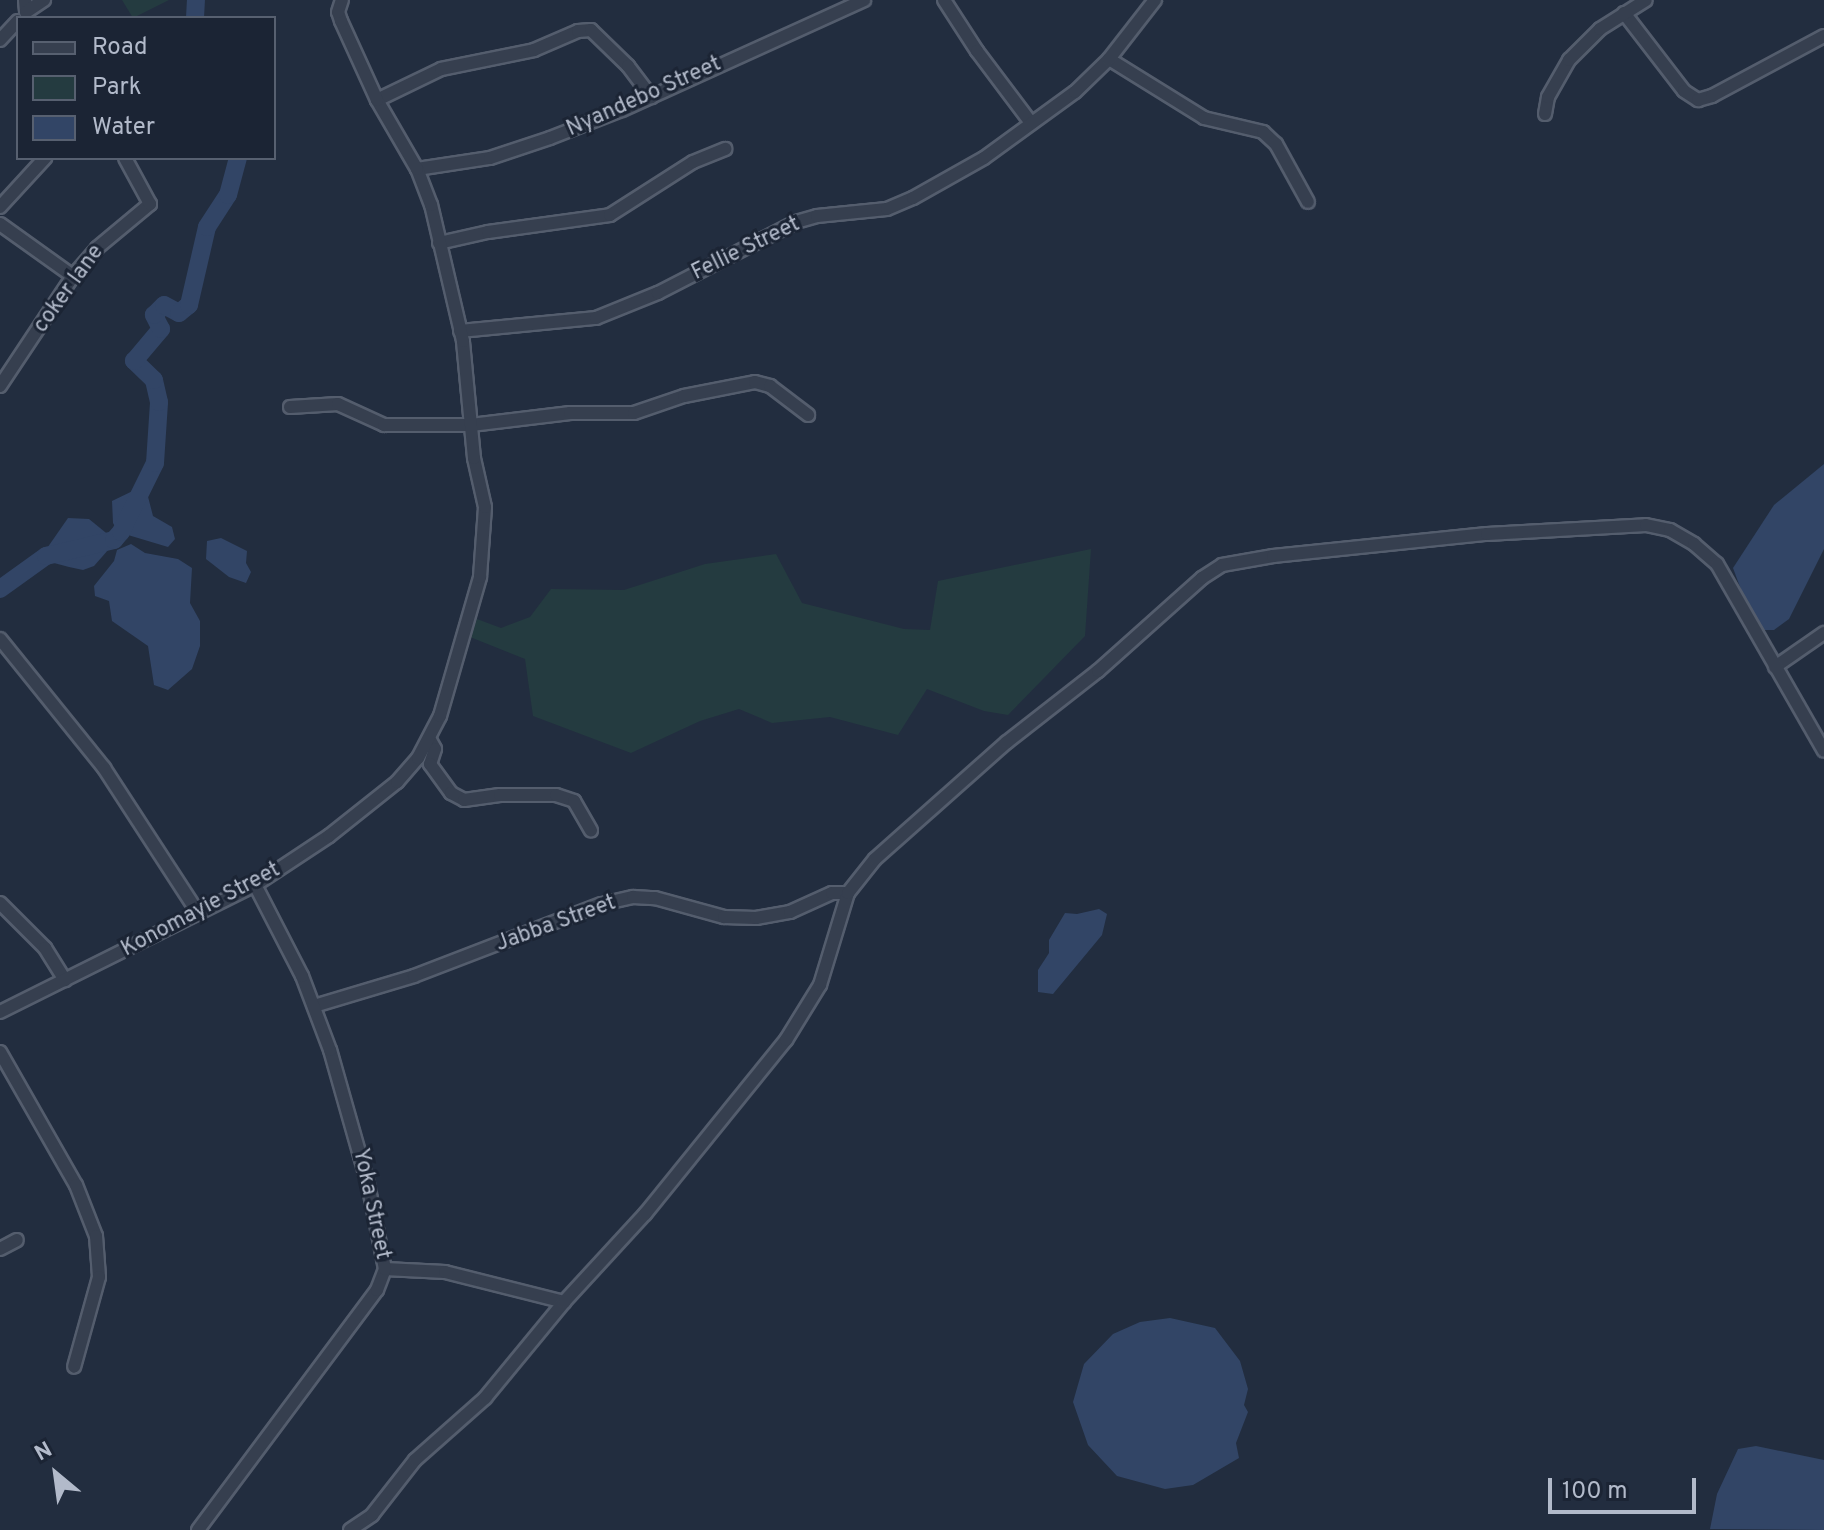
<!DOCTYPE html>
<html>
<head>
<meta charset="utf-8">
<style>
	body { margin:0 }
	#map { position:relative; width:1824px; height:1530px; overflow:hidden; background:#222d3f; font-family:Overpass,sans-serif }
	div>[style] { position:absolute }
	.green>* { inset:0; background:#243b40 }
	.water>* { inset:0; background:#324566 }
	.river>* { height:18px; margin:-9px; padding:0 9px; transform-origin:9px; border-radius:9px; background:#324566 }
	.roads { filter:drop-shadow(2px 0 #545d6d) drop-shadow(-2px 0 #545d6d) drop-shadow(0 2px #545d6d) drop-shadow(0 -2px #545d6d) }
	.minor>* { height:12px; margin:-6px; padding:0 6px; transform-origin:6px; border-radius:6px; background:#363f4f }
	span { translate:-50% -50%; white-space:nowrap; text-align:center; line-height:1.15; -webkit-text-stroke:6px #1b2434; paint-order:stroke }
	.street-label { font-size:22px; color:#b2baca }
	.legend { position:absolute; left:16px; top:16px; width:260px; height:144px; box-sizing:border-box; background:#1b2434; border:2px solid #576070; margin:0; padding:10px 14px; list-style:none; font-size:24px; color:#b2baca }
	.legend li { display:flex; align-items:center; gap:16px; height:40px }
	.legend b { width:40px; border:2px solid #576070 }
	.north { position:absolute; left:16px; top:1434px; width:80px; height:80px; -webkit-text-stroke:6px #1b2434; paint-order:stroke; rotate:331deg; font-size:22px; font-weight:700; line-height:32px; text-align:center; color:#b2baca }
	.north::after { content:''; display:block; margin:auto; width:28px; height:36px; background:#b2baca; clip-path:polygon(50% 0,100% 100%,50% 72%,0 100%) }
	.scale { position:absolute; left:1548px; top:1478px; width:148px; height:36px; box-sizing:border-box; border:4px solid #b2baca; border-top:0; padding-left:10px; font-size:24px; line-height:28px; white-space:nowrap; color:#b2baca; -webkit-text-stroke:6px #1b2434; paint-order:stroke }
</style>
</head>
<body>
<div id="map">
	<div class="green">
		<div style="clip-path:polygon(122px 0,169px 0,133px 18px)"></div>
		<div style="clip-path:polygon(1091px 549px,1085px 636px,1008px 715px,984px 711px,927px 689px,898px 735px,830px 717px,772px 723px,739px 709px,700px 721px,631px 753px,533px 716px,525px 659px,470px 637px,477px 619px,501px 628px,530px 617px,551px 589px,624px 590px,705px 564px,776px 554px,802px 603px,904px 629px,930px 630px,938px 581px)"></div>
	</div>
	<div class="water">
		<div style="clip-path:polygon(1824px 464px,1824px 549px,1789px 619px,1774px 630px,1756px 630px,1733px 568px,1774px 505px)"></div>
		<div style="clip-path:polygon(145px 485px,153px 516px,172px 527px,175px 539px,168px 547px,118px 532px,113px 523px,112px 501px)"></div>
		<div style="clip-path:polygon(68px 518px,89px 519px,116px 541px,94px 566px,83px 570px,69px 567px,54px 563px,43px 554px)"></div>
		<div style="clip-path:polygon(221px 538px,247px 551px,246px 563px,251px 572px,246px 583px,229px 577px,206px 559px,207px 541px)"></div>
		<div style="clip-path:polygon(131px 544px,145px 553px,178px 559px,192px 568px,190px 603px,200px 621px,200px 646px,192px 669px,168px 690px,154px 685px,148px 646px,112px 621px,109px 601px,95px 596px,94px 586px,114px 561px,117px 550px)"></div>
		<div style="clip-path:polygon(1099px 909px,1107px 914px,1102px 935px,1053px 994px,1038px 992px,1038px 970px,1049px 953px,1049px 940px,1065px 913px,1077px 914px)"></div>
		<div style="clip-path:polygon(1170px 1318px,1215px 1328px,1240px 1361px,1248px 1389px,1244px 1405px,1248px 1412px,1236px 1443px,1239px 1458px,1193px 1485px,1165px 1489px,1117px 1476px,1088px 1445px,1073px 1402px,1084px 1364px,1113px 1334px,1140px 1322px)"></div>
		<div style="clip-path:polygon(1756px 1446px,1824px 1460px,1824px 1530px,1710px 1529px,1717px 1494px,1738px 1449px)"></div>
	</div>
	<div class="river">
		<div style="left:195px;top:18px;width:18px;rotate:-87deg"></div>
		<div style="left:0;top:589px;width:57px;rotate:-35.7deg"></div>
		<div style="left:46px;top:556px;width:70px;rotate:-13.2deg"></div>
		<div style="left:114px;top:540px;width:11px;rotate:-49deg"></div>
		<div style="left:121px;top:532px;width:77px;rotate:-63.8deg"></div>
		<div style="left:155px;top:463px;width:61px;rotate:-86.2deg"></div>
		<div style="left:159px;top:402px;width:23px;rotate:-103deg"></div>
		<div style="left:154px;top:380px;width:28px;rotate:-136deg"></div>
		<div style="left:134px;top:361px;width:42px;rotate:-49.8deg"></div>
		<div style="left:161px;top:329px;width:16px;rotate:-117deg"></div>
		<div style="left:154px;top:315px;width:14px;rotate:-45deg"></div>
		<div style="left:164px;top:305px;width:17px;rotate:28deg"></div>
		<div style="left:179px;top:313px;width:13px;rotate:-39deg"></div>
		<div style="left:189px;top:305px;width:80px;rotate:-77deg"></div>
		<div style="left:207px;top:227px;width:38px;rotate:-57deg"></div>
		<div style="left:228px;top:195px;width:38px;rotate:-75deg"></div>
	</div>
	<div class="roads">
		<div class="minor">
			<div style="left:25px;top:0;width:12px;rotate:85deg"></div>
			<div style="left:26px;top:12px;width:22px;rotate:-34deg"></div>
			<div style="left:944px;top:0;width:61px;rotate:57.1deg"></div>
			<div style="left:977px;top:51px;width:90px;rotate:53.1deg"></div>
			<div style="left:1624px;top:13px;width:98px;rotate:52.4deg"></div>
			<div style="left:1684px;top:91px;width:17px;rotate:33deg"></div>
			<div style="left:1698px;top:100px;width:15px;rotate:-16deg"></div>
			<div style="left:1712px;top:96px;width:127px;rotate:-28.2deg"></div>
			<div style="left:0;top:40px;width:26px;rotate:-47deg"></div>
			<div style="left:1109px;top:59px;width:112px;rotate:31.8deg"></div>
			<div style="left:1204px;top:118px;width:61px;rotate:13.3deg"></div>
			<div style="left:1263px;top:132px;width:18px;rotate:43deg"></div>
			<div style="left:1276px;top:144px;width:66px;rotate:61.1deg"></div>
			<div style="left:377px;top:100px;width:71px;rotate:-25.8deg"></div>
			<div style="left:441px;top:69px;width:95px;rotate:-11.5deg"></div>
			<div style="left:534px;top:50px;width:48px;rotate:-23.4deg"></div>
			<div style="left:578px;top:31px;width:13px;rotate:-4deg"></div>
			<div style="left:591px;top:30px;width:52px;rotate:44.2deg"></div>
			<div style="left:628px;top:66px;width:39px;rotate:53deg"></div>
			<div style="left:1545px;top:114px;width:17px;rotate:-80deg"></div>
			<div style="left:1548px;top:97px;width:43px;rotate:-60.4deg"></div>
			<div style="left:1569px;top:60px;width:44px;rotate:-45deg"></div>
			<div style="left:1600px;top:29px;width:54px;rotate:-32.2deg"></div>
			<div style="left:417px;top:169px;width:74px;rotate:-8.6deg"></div>
			<div style="left:490px;top:158px;width:63px;rotate:-18.4deg"></div>
			<div style="left:550px;top:138px;width:77px;rotate:-21.3deg"></div>
			<div style="left:622px;top:110px;width:266px;rotate:-24.4deg"></div>
			<div style="left:0;top:207px;width:67px;rotate:-47.4deg"></div>
			<div style="left:0;top:224px;width:90px;rotate:35.5deg"></div>
			<div style="left:439px;top:243px;width:50px;rotate:-12.7deg"></div>
			<div style="left:488px;top:232px;width:123px;rotate:-7.9deg"></div>
			<div style="left:610px;top:215px;width:98px;rotate:-32.6deg"></div>
			<div style="left:693px;top:162px;width:35px;rotate:-22deg"></div>
			<div style="left:460px;top:331px;width:137px;rotate:-5.5deg"></div>
			<div style="left:596px;top:318px;width:67px;rotate:-22deg"></div>
			<div style="left:658px;top:293px;width:155px;rotate:-27.2deg"></div>
			<div style="left:796px;top:222px;width:22px;rotate:-16deg"></div>
			<div style="left:817px;top:216px;width:70px;rotate:-5.7deg"></div>
			<div style="left:887px;top:209px;width:28px;rotate:-23deg"></div>
			<div style="left:913px;top:198px;width:81px;rotate:-29.4deg"></div>
			<div style="left:984px;top:158px;width:112px;rotate:-36deg"></div>
			<div style="left:1075px;top:92px;width:47px;rotate:-44.1deg"></div>
			<div style="left:1109px;top:59px;width:75px;rotate:-52.1deg"></div>
			<div style="left:0;top:386px;width:132px;rotate:-56.4deg"></div>
			<div style="left:73px;top:276px;width:37px;rotate:-49deg"></div>
			<div style="left:97px;top:248px;width:69px;rotate:-39.7deg"></div>
			<div style="left:150px;top:204px;width:52px;rotate:-118.5deg"></div>
			<div style="left:290px;top:407px;width:48px;rotate:-3.6deg"></div>
			<div style="left:338px;top:404px;width:51px;rotate:24.5deg"></div>
			<div style="left:384px;top:425px;width:87px"></div>
			<div style="left:471px;top:425px;width:100px;rotate:-6.9deg"></div>
			<div style="left:570px;top:413px;width:64px"></div>
			<div style="left:634px;top:413px;width:53px;rotate:-18.8deg"></div>
			<div style="left:684px;top:396px;width:72px;rotate:-11.2deg"></div>
			<div style="left:755px;top:382px;width:16px;rotate:15deg"></div>
			<div style="left:770px;top:386px;width:48px;rotate:37.3deg"></div>
			<div style="left:0;top:639px;width:166px;rotate:51.1deg"></div>
			<div style="left:104px;top:768px;width:173px;rotate:57deg"></div>
			<div style="left:1775px;top:667px;width:60px;rotate:-34.8deg"></div>
			<div style="left:430px;top:740px;width:10px;rotate:61deg"></div>
			<div style="left:435px;top:749px;width:16px;rotate:108deg"></div>
			<div style="left:430px;top:764px;width:36px;rotate:54deg"></div>
			<div style="left:451px;top:793px;width:15px;rotate:28deg"></div>
			<div style="left:464px;top:800px;width:36px;rotate:-8deg"></div>
			<div style="left:500px;top:795px;width:56px"></div>
			<div style="left:556px;top:795px;width:19px;rotate:18deg"></div>
			<div style="left:574px;top:801px;width:34px;rotate:60deg"></div>
			<div style="left:0;top:903px;width:64px;rotate:45deg"></div>
			<div style="left:45px;top:948px;width:38px;rotate:58deg"></div>
			<div style="left:314px;top:1006px;width:104px;rotate:-16.7deg"></div>
			<div style="left:414px;top:976px;width:201px;rotate:-21deg"></div>
			<div style="left:602px;top:904px;width:32px;rotate:-13deg"></div>
			<div style="left:633px;top:897px;width:22px;rotate:3deg"></div>
			<div style="left:655px;top:898px;width:72px;rotate:15.4deg"></div>
			<div style="left:724px;top:917px;width:32px;rotate:2deg"></div>
			<div style="left:756px;top:918px;width:35px;rotate:-10deg"></div>
			<div style="left:790px;top:912px;width:46px;rotate:-24.3deg"></div>
			<div style="left:832px;top:893px;width:16px"></div>
			<div style="left:0;top:1012px;width:285px;rotate:-26.5deg"></div>
			<div style="left:255px;top:885px;width:89px;rotate:-33.5deg"></div>
			<div style="left:329px;top:836px;width:87px;rotate:-38.5deg"></div>
			<div style="left:397px;top:782px;width:32px;rotate:-49deg"></div>
			<div style="left:418px;top:758px;width:47px;rotate:-62.4deg"></div>
			<div style="left:440px;top:716px;width:145px;rotate:-73.9deg"></div>
			<div style="left:480px;top:577px;width:70px;rotate:-85.9deg"></div>
			<div style="left:485px;top:507px;width:50px;rotate:-102.7deg"></div>
			<div style="left:474px;top:458px;width:118px;rotate:-95.4deg"></div>
			<div style="left:463px;top:341px;width:140px;rotate:-103.2deg"></div>
			<div style="left:431px;top:205px;width:39px;rotate:-111deg"></div>
			<div style="left:417px;top:169px;width:80px;rotate:-120.1deg"></div>
			<div style="left:377px;top:100px;width:87px;rotate:-114.5deg"></div>
			<div style="left:341px;top:21px;width:9px;rotate:-108deg"></div>
			<div style="left:338px;top:12px;width:13px;rotate:-72deg"></div>
			<div style="left:0;top:1052px;width:153px;rotate:60.3deg"></div>
			<div style="left:76px;top:1185px;width:55px;rotate:68.6deg"></div>
			<div style="left:96px;top:1236px;width:41px;rotate:85.8deg"></div>
			<div style="left:99px;top:1277px;width:93px;rotate:105.5deg"></div>
			<div style="left:0;top:1249px;width:19px;rotate:-28deg"></div>
			<div style="left:385px;top:1269px;width:60px;rotate:2.9deg"></div>
			<div style="left:445px;top:1272px;width:123px;rotate:14.1deg"></div>
			<div style="left:198px;top:1530px;width:299px;rotate:-53.3deg"></div>
			<div style="left:377px;top:1290px;width:22px;rotate:-69deg"></div>
			<div style="left:385px;top:1269px;width:87px;rotate:-101.3deg"></div>
			<div style="left:368px;top:1184px;width:139px;rotate:-105.8deg"></div>
			<div style="left:330px;top:1050px;width:79px;rotate:-110.7deg"></div>
			<div style="left:302px;top:976px;width:102px;rotate:-117.3deg"></div>
			<div style="left:350px;top:1530px;width:27px;rotate:-34deg"></div>
			<div style="left:372px;top:1515px;width:70px;rotate:-52deg"></div>
			<div style="left:415px;top:1460px;width:94px;rotate:-41.5deg"></div>
			<div style="left:485px;top:1398px;width:124px;rotate:-50.5deg"></div>
			<div style="left:564px;top:1302px;width:120px;rotate:-47.4deg"></div>
			<div style="left:645px;top:1214px;width:224px;rotate:-51deg"></div>
			<div style="left:786px;top:1040px;width:65px;rotate:-58.3deg"></div>
			<div style="left:820px;top:985px;width:96px;rotate:-73.1deg"></div>
			<div style="left:848px;top:893px;width:43px;rotate:-51.5deg"></div>
			<div style="left:875px;top:859px;width:176px;rotate:-41.6deg"></div>
			<div style="left:1007px;top:742px;width:115px;rotate:-38deg"></div>
			<div style="left:1098px;top:671px;width:140px;rotate:-41.8deg"></div>
			<div style="left:1202px;top:578px;width:24px;rotate:-33deg"></div>
			<div style="left:1222px;top:565px;width:52px;rotate:-10deg"></div>
			<div style="left:1273px;top:556px;width:215px;rotate:-5.9deg"></div>
			<div style="left:1487px;top:534px;width:159px;rotate:-3.2deg"></div>
			<div style="left:1646px;top:525px;width:25px;rotate:12deg"></div>
			<div style="left:1670px;top:530px;width:28px;rotate:30deg"></div>
			<div style="left:1694px;top:544px;width:30px;rotate:41deg"></div>
			<div style="left:1717px;top:564px;width:215px;rotate:60.2deg"></div>
		</div>
	</div>
	<div class="street-label">
		<span style="left:644px;top:97px;rotate:-24deg">Nyandebo Street</span>
		<span style="left:746px;top:249px;rotate:-26deg">Fellie Street</span>
		<span style="left:69px;top:289px;rotate:-54deg">coker lane</span>
		<span style="left:201px;top:910px;rotate:-28deg">Konomayie Street</span>
		<span style="left:556px;top:924px;rotate:-20deg">Jabba Street</span>
		<span style="left:371px;top:1204px;rotate:78deg">Yoka Street</span>
	</div>
	<ul class="legend">
	<li><b style="height:10px;background:#363f4f"></b>Road</li>
	<li><b style="height:22px;background:#243b40"></b>Park</li>
	<li><b style="height:22px;background:#324566"></b>Water</li>
	</ul>
	<div class="north">N</div>
	<div class="scale">100 m</div>
</div>
</body>
</html>
